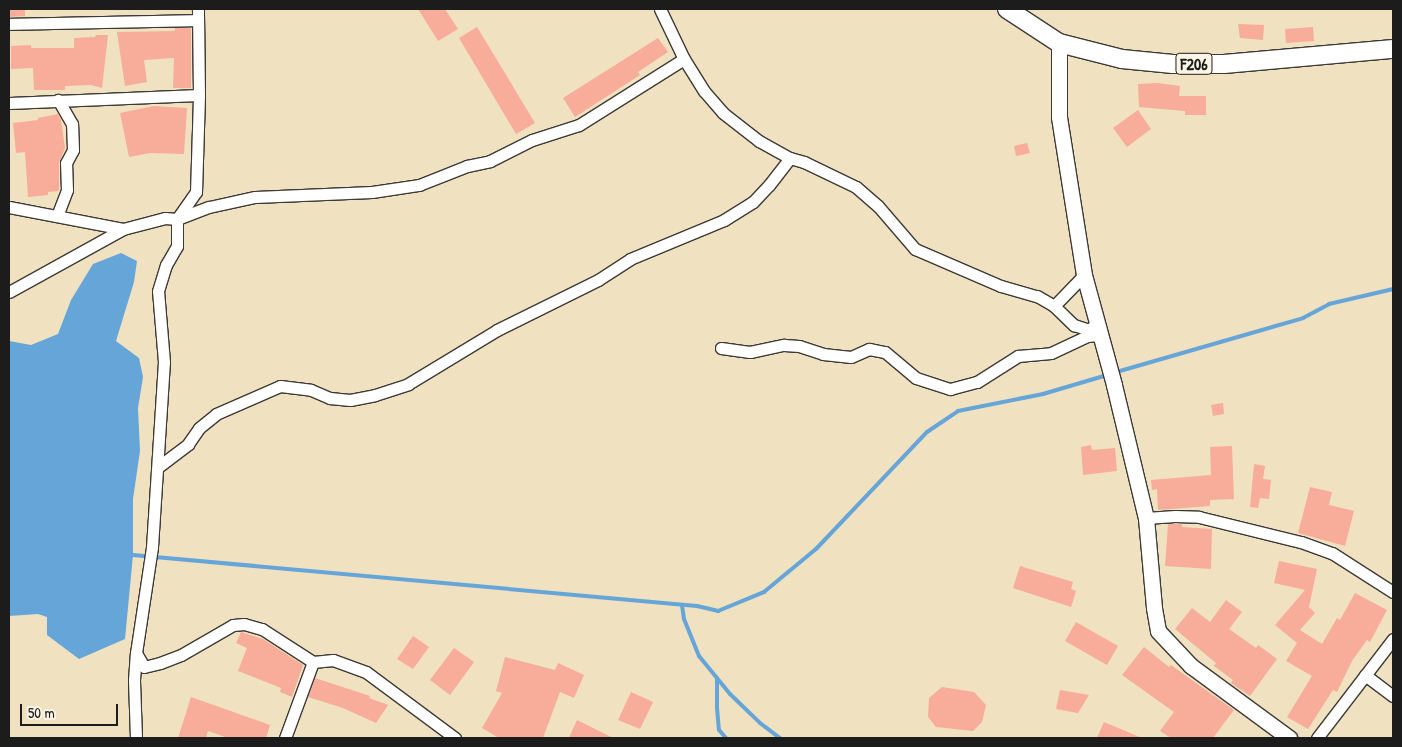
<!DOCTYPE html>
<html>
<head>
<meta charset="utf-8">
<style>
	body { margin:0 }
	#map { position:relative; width:1402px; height:747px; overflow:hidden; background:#f0e1c1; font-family:"Patrick Hand",sans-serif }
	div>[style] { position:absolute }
	.water>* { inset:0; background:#66a5d8 }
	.stream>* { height:4px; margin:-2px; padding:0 2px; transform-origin:2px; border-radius:2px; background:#66a5d8 }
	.building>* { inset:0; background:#f8ac9a }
	.roads { filter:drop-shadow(1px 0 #3c3a35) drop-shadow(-1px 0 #3c3a35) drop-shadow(0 1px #3c3a35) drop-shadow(0 -1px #3c3a35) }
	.street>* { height:11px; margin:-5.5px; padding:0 5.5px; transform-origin:5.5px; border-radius:5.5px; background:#fff }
	.secondary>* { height:15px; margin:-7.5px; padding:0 7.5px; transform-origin:7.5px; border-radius:7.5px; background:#fff }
	.primary>* { height:18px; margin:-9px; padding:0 9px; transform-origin:9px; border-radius:9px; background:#fff }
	span { translate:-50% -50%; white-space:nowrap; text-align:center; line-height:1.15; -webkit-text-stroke:4px #fcf5e5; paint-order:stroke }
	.shield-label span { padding:1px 4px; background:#fcf5e5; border:1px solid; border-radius:4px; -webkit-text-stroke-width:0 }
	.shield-label { font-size:16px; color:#1c1c1c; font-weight:700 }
	.frame { position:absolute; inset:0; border:10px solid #1c1c1c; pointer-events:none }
	.scale { position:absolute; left:20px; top:704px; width:98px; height:22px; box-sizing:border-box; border:2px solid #1c1c1c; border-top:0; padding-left:6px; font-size:15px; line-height:18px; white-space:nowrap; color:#1c1c1c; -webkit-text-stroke:4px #fcf5e5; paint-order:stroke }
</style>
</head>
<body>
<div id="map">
	<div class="water">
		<div style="clip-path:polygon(121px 253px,137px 261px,134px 282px,116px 341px,139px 358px,143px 377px,138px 408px,140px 451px,133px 499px,133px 555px,125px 639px,79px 659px,47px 635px,47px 617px,38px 614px,9px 616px,9px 341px,31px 345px,58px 334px,71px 300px,93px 264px)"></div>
	</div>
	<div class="stream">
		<div style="left:1113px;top:373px;width:198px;rotate:-16.1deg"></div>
		<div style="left:1303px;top:318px;width:30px;rotate:-28deg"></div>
		<div style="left:1329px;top:304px;width:66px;rotate:-13.2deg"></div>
		<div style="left:133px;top:555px;width:566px;rotate:5.17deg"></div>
		<div style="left:697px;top:606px;width:22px;rotate:13deg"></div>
		<div style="left:718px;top:611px;width:50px;rotate:-22.4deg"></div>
		<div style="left:764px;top:592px;width:67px;rotate:-39.6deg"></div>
		<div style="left:816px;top:549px;width:161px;rotate:-46.5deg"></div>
		<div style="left:927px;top:432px;width:37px;rotate:-34deg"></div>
		<div style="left:958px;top:411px;width:87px;rotate:-11.3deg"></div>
		<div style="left:1043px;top:394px;width:67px;rotate:-16.5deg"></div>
		<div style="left:682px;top:605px;width:14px;rotate:82deg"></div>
		<div style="left:684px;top:619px;width:40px;rotate:68deg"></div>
		<div style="left:699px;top:656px;width:49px;rotate:50.8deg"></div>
		<div style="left:730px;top:694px;width:42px;rotate:44deg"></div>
		<div style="left:760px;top:723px;width:25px;rotate:37deg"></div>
		<div style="left:717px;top:678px;width:30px;rotate:90deg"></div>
		<div style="left:717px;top:708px;width:22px;rotate:85deg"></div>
		<div style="left:719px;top:730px;width:11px;rotate:49deg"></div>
	</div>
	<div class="building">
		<div style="clip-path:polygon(9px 9px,25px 9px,25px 16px,9px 17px)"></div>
		<div style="clip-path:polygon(418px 9px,445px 9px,458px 29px,438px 41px)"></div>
		<div style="clip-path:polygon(1238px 24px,1264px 25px,1263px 40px,1240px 38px)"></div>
		<div style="clip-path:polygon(477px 27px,535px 123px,516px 134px,459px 38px)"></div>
		<div style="clip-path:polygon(1313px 27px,1314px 41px,1286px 43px,1285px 29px)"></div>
		<div style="clip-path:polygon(175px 28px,191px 28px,191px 88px,173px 88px,174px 58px,144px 60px,147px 82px,125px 86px,117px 32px,175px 31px)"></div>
		<div style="clip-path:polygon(96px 35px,108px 35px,102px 88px,91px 85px,65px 86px,65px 90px,34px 90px,33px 68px,11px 69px,11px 46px,31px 45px,31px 48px,74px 48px,74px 38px,95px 37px)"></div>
		<div style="clip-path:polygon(658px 38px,668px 52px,638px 72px,640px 75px,575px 117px,563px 98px)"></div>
		<div style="clip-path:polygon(1158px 83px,1180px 86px,1179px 96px,1206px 96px,1206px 115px,1185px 115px,1185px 111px,1139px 107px,1138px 84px)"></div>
		<div style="clip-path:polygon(154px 106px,187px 108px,184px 154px,150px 153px,129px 157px,120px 113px)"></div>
		<div style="clip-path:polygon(1138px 110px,1151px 129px,1127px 147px,1113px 128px)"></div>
		<div style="clip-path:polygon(58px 114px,61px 120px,65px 148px,59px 163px,59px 189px,58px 191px,48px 192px,48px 195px,28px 197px,25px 152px,16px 153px,13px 123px,38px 120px,38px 118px)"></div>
		<div style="clip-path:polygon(1027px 143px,1030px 153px,1016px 156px,1014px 146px)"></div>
		<div style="clip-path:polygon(1223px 403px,1224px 414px,1213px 416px,1211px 405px)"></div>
		<div style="clip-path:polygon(1091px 445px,1092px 450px,1115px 448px,1117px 471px,1083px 475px,1081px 447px)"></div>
		<div style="clip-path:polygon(1232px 446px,1234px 499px,1210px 500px,1210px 506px,1158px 510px,1157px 489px,1152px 490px,1151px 480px,1211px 475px,1210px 447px)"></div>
		<div style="clip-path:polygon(1254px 464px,1265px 466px,1263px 479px,1271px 480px,1269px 499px,1260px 498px,1258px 508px,1250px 507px)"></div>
		<div style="clip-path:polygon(1310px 487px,1332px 492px,1329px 505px,1354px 511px,1345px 546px,1298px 533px)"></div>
		<div style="clip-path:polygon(1168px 524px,1182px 524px,1182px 527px,1212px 529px,1211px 569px,1165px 566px)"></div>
		<div style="clip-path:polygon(1279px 561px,1317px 569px,1309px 607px,1315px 613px,1300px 630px,1322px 644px,1337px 618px,1340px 620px,1355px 593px,1387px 610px,1370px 642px,1367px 640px,1352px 661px,1337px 692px,1333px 690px,1308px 729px,1287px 717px,1312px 676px,1286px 661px,1297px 643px,1275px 625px,1305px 590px,1274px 583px)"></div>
		<div style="clip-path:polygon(1020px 566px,1073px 582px,1071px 589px,1076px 591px,1071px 607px,1013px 588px)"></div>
		<div style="clip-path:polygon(1226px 600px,1242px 612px,1229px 629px,1256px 648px,1258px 645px,1277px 659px,1250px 696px,1231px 683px,1233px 680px,1214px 666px,1216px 663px,1175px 629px,1192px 608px,1210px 622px)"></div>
		<div style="clip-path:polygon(1076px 622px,1118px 646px,1107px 665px,1065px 641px)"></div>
		<div style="clip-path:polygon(241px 632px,263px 639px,303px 665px,292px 697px,280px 692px,281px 688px,238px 671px,247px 648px,236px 643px)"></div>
		<div style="clip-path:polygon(413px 636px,429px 647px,413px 669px,397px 659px)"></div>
		<div style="clip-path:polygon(1144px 647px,1169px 667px,1171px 665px,1234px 710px,1213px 738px,1171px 738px,1160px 731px,1174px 712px,1122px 675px)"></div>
		<div style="clip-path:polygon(454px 648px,474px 662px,450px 695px,430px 680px)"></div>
		<div style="clip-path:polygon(505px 657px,555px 670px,558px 663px,584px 675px,574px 698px,560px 692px,543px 738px,499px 738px,482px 728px,502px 693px,496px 691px)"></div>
		<div style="clip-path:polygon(315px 678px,370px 696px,369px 698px,388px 705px,376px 723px,343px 708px,308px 697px)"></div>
		<div style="clip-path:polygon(942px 687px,974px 692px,986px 705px,982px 722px,973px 731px,936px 727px,928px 717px,929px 698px)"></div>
		<div style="clip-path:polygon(1060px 690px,1089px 695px,1078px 713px,1056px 709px)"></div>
		<div style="clip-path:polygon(631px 692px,653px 702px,640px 729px,618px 720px)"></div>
		<div style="clip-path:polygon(191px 697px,270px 725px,266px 738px,228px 738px,208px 731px,206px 738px,178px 738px)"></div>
		<div style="clip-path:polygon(577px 720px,613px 738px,569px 738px)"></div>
		<div style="clip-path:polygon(1104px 722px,1142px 738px,1097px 738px)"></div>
	</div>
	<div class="roads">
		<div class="street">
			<div style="left:660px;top:9px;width:55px;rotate:64.4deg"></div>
			<div style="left:684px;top:59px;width:38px;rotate:58deg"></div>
			<div style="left:704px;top:91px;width:29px;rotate:49deg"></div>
			<div style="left:723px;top:113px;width:46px;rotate:37.9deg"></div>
			<div style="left:759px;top:141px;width:35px;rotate:29deg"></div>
			<div style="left:790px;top:158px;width:15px;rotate:16deg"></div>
			<div style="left:804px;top:162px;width:58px;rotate:25.7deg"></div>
			<div style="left:856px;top:187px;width:29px;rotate:41deg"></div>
			<div style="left:878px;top:206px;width:57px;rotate:49.3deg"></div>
			<div style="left:915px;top:249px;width:94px;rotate:23.3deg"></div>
			<div style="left:1001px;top:286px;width:37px;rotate:16deg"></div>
			<div style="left:1037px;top:296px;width:20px;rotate:30deg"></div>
			<div style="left:1054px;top:306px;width:28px;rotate:44deg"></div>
			<div style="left:1074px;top:325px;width:16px;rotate:18deg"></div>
			<div style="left:1089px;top:330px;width:9px;rotate:-41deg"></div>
			<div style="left:9px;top:24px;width:188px;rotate:-1.2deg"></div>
			<div style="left:9px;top:103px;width:190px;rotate:-2.4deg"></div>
			<div style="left:9px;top:207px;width:116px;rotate:10.9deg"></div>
			<div style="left:57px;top:216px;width:28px;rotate:-69deg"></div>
			<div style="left:67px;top:190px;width:27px;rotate:-92deg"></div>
			<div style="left:66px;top:163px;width:15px;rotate:-62deg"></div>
			<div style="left:73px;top:150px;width:26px;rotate:-92deg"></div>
			<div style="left:72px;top:124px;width:28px;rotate:-120deg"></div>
			<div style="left:9px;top:292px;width:130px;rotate:-28.9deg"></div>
			<div style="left:123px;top:229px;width:43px;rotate:-14.7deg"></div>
			<div style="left:165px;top:218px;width:12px;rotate:5deg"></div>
			<div style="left:177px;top:219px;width:33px;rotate:-55deg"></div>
			<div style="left:196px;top:192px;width:97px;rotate:-88.2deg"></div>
			<div style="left:199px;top:95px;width:86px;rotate:-90.7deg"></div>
			<div style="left:1054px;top:306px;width:43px;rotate:-45.9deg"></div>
			<div style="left:721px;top:348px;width:29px;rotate:8deg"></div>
			<div style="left:750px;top:352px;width:35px;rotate:-12deg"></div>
			<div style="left:784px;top:345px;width:15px;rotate:4deg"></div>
			<div style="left:799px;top:346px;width:25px;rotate:18deg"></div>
			<div style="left:823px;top:354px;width:28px;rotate:6deg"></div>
			<div style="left:851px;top:357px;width:20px;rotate:-24deg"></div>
			<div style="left:869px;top:349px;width:16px;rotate:11deg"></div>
			<div style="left:885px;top:352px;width:40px;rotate:40deg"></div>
			<div style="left:916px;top:378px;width:36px;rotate:18deg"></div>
			<div style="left:950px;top:389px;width:28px;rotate:-15deg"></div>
			<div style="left:977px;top:382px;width:49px;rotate:-32.4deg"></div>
			<div style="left:1018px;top:356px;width:33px;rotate:-5deg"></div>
			<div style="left:1051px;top:353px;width:40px;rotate:-25deg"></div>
			<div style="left:1087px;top:336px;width:12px;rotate:-5deg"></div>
			<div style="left:158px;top:467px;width:38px;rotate:-37deg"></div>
			<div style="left:188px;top:444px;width:19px;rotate:-55deg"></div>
			<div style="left:199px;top:428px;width:22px;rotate:-39deg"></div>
			<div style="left:216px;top:414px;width:70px;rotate:-23.6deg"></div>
			<div style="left:280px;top:386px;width:31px;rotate:7deg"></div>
			<div style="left:311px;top:390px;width:21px;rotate:23deg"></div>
			<div style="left:330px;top:398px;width:20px;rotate:6deg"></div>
			<div style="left:350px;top:400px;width:25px;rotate:-11deg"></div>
			<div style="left:375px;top:395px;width:35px;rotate:-18deg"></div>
			<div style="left:408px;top:384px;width:104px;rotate:-31.2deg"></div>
			<div style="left:497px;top:330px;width:113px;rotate:-26.3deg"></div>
			<div style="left:598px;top:280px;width:38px;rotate:-33deg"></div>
			<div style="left:630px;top:259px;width:102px;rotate:-22.5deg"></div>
			<div style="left:724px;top:220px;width:34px;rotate:-32deg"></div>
			<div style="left:753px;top:202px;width:23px;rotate:-47deg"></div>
			<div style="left:769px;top:185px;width:34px;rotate:-52deg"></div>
			<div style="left:1146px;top:518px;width:29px;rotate:-4deg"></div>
			<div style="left:1175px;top:516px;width:24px;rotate:2deg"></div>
			<div style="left:1199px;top:517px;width:105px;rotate:13.8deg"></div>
			<div style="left:1301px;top:542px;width:33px;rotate:20deg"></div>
			<div style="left:1332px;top:553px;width:72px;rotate:32.6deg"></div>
			<div style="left:136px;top:653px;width:16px;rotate:60deg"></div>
			<div style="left:144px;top:667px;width:16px;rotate:-14deg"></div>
			<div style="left:160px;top:663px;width:22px;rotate:-21deg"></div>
			<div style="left:181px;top:655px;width:60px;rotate:-30deg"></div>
			<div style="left:233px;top:625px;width:11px;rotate:-5deg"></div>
			<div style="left:244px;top:624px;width:19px;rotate:16deg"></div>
			<div style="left:262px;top:629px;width:61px;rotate:32.9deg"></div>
			<div style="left:313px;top:662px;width:20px;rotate:-6deg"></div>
			<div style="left:333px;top:660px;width:35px;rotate:20deg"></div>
			<div style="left:366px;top:672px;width:111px;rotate:36.6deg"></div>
			<div style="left:1365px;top:675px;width:35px;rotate:37deg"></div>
			<div style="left:136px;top:738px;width:58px;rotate:-92deg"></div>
			<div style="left:134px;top:680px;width:27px;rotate:-86deg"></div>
			<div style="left:136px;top:653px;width:107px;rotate:-81.4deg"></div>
			<div style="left:152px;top:547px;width:185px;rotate:-86.3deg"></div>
			<div style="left:164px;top:362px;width:71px;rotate:-94.8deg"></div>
			<div style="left:158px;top:291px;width:27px;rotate:-73deg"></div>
			<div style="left:166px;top:265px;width:22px;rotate:-60deg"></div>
			<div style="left:177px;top:246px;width:27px;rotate:-90deg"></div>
			<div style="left:177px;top:219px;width:34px;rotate:-21deg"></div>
			<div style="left:209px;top:207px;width:47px;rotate:-12.3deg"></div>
			<div style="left:255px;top:197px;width:117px;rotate:-2.4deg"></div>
			<div style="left:372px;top:192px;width:48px;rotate:-8.5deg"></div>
			<div style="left:419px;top:185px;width:52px;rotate:-21.6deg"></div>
			<div style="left:467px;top:166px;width:24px;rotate:-12deg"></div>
			<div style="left:490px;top:161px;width:47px;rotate:-26.6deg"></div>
			<div style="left:532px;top:140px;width:49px;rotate:-17.7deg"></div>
			<div style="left:579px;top:125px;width:124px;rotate:-32.2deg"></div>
			<div style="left:285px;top:738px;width:81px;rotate:-69.8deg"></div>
			<div style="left:1317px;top:738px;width:125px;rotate:-52.5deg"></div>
		</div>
		<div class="secondary">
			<div style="left:1059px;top:43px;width:74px;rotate:90deg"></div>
			<div style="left:1059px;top:117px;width:160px;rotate:81deg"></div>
			<div style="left:1084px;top:275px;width:114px;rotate:74.7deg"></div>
			<div style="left:1114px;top:385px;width:137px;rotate:76.5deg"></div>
			<div style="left:1146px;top:518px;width:90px;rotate:84.9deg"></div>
			<div style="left:1154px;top:608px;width:23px;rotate:80deg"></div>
			<div style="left:1158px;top:631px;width:48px;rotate:46.7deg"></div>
			<div style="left:1191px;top:666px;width:122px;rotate:36.3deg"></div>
		</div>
		<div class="primary">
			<div style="left:1007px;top:9px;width:62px;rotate:33.2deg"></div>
			<div style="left:1059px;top:43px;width:65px;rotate:14.3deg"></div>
			<div style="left:1122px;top:59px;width:51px;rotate:5.6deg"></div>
			<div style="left:1173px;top:64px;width:51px"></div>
			<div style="left:1224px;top:64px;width:170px;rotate:-5.1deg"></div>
		</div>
	</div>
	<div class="shield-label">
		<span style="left:1194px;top:64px">F206</span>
	</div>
	<div class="frame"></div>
	<div class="scale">50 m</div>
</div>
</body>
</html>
